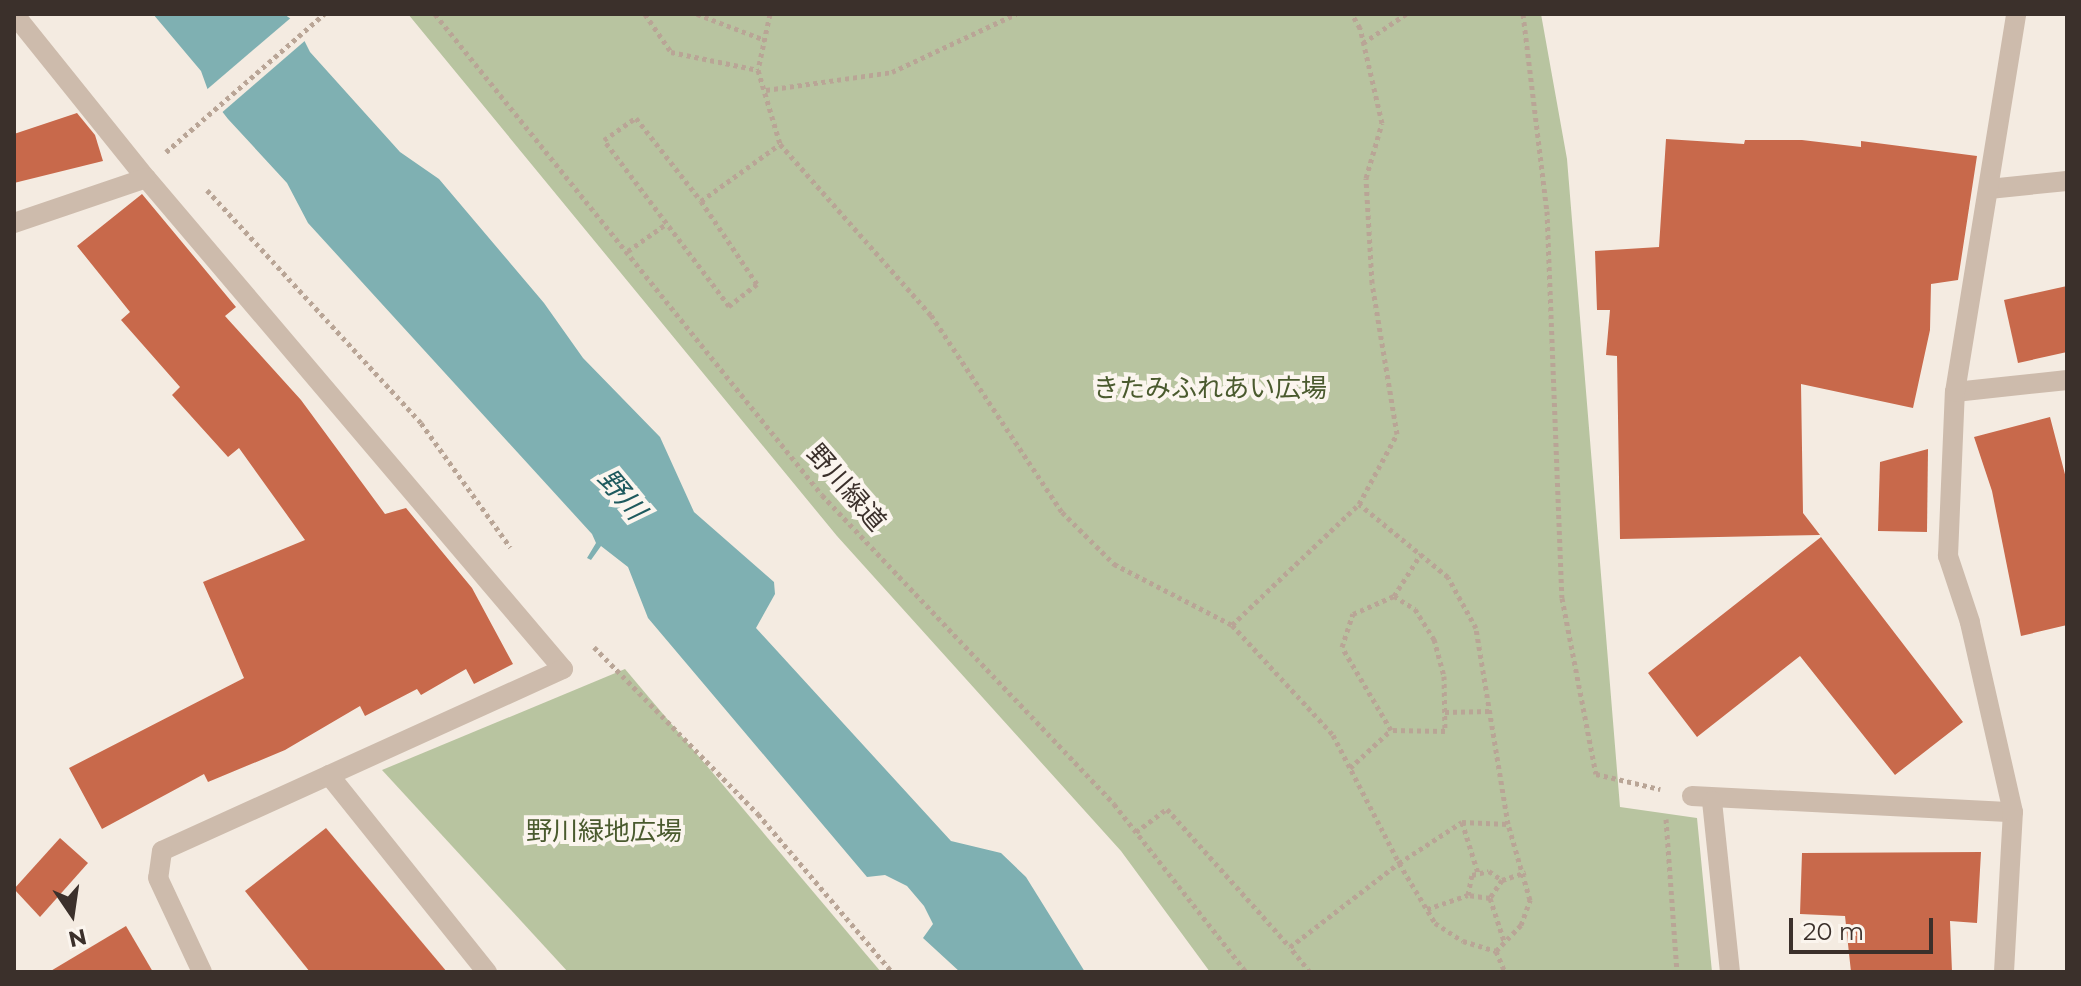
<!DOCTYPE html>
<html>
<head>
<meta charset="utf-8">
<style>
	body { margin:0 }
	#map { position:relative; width:2081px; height:986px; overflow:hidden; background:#f4ebe1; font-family:Montserrat,"Noto Sans JP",sans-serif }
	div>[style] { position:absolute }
	.green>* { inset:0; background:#b8c4a0 }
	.water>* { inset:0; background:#7fb0b2 }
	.pier>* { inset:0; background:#f4ebe1 }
	.building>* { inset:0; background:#c8694b }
	.path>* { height:5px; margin-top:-2.5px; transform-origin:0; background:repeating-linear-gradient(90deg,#b9a596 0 4px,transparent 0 8px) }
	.minor>* { height:20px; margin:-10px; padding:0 10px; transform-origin:10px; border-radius:10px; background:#cdbbac }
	span { translate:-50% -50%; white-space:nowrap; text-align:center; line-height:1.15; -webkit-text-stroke:8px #fbf5ee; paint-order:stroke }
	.park-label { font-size:26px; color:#4a5a2e }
	.street-label { font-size:26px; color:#3b302b }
	.water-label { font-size:28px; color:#1f5a5e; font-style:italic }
	.frame { position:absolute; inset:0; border:16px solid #3b302b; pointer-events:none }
	.north { position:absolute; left:32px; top:874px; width:80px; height:80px; -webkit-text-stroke:6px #fbf5ee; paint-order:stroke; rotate:167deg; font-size:22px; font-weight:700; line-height:32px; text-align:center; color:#3b302b }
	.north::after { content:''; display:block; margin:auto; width:28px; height:36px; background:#3b302b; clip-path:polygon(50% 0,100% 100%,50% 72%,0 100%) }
	.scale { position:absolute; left:1789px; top:918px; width:144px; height:36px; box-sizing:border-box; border:4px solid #3b302b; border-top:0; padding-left:10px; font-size:24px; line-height:28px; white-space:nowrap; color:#3b302b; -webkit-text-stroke:6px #fbf5ee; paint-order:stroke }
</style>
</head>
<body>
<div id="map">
	<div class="green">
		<div style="clip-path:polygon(408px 14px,1541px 14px,1567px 159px,1620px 807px,1697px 818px,1712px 972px,1210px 972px,1121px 851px,837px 536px)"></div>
		<div style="clip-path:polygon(625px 669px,881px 972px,568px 972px,382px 770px)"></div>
	</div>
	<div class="water">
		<div style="clip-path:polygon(153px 14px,284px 14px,295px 22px,310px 52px,400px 152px,439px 179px,544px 303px,583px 358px,660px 437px,694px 512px,774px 582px,775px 594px,756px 628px,951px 841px,1001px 853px,1026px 877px,1085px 972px,960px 972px,923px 938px,933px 924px,924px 906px,907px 886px,885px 875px,867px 877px,648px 618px,628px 567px,601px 546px,591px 560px,587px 558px,596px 543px,592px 534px,308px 223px,287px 183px,228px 119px,210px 96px,201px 71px)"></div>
	</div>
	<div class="pier">
		<div style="clip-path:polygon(293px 16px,307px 39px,219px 115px,204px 92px)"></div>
	</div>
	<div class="building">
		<div style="clip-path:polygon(77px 113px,95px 135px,103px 161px,14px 183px,14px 134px)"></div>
		<div style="clip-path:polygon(1666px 139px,1744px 144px,1745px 140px,1802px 140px,1861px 147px,1861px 141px,1977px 156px,1958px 280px,1931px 284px,1930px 330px,1913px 408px,1801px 384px,1803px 513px,1820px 535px,1620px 539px,1617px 356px,1606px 355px,1610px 310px,1597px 310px,1595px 251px,1659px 247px)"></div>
		<div style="clip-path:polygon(142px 194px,236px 307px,225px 316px,301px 400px,385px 514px,406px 508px,472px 588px,513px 664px,474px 684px,466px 669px,421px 695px,417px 689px,365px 716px,360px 706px,285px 750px,208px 782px,204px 774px,102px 829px,69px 768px,244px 678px,203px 582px,305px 540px,239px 448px,228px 457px,172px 395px,180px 387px,121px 320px,130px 312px,77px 246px)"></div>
		<div style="clip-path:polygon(2067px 286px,2067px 352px,2018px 363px,2004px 300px)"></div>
		<div style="clip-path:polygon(2050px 417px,2067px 482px,2067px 625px,2021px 636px,1992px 491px,1974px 437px)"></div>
		<div style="clip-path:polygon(1928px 449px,1927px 532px,1878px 531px,1880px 462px)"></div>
		<div style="clip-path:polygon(1821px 537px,1963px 722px,1895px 775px,1800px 656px,1697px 737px,1648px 673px)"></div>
		<div style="clip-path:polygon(326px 828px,447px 972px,310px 972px,245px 891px)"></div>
		<div style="clip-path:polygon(60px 838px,88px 863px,40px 917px,14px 889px)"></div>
		<div style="clip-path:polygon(1981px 852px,1977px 923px,1950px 921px,1952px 972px,1851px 972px,1845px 916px,1800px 914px,1802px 853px)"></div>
		<div style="clip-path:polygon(126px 926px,153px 972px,49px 972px)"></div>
	</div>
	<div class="path">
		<div style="left:435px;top:14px;width:617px;rotate:51.18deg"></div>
		<div style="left:822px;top:495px;width:425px;rotate:46.6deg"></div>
		<div style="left:1114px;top:804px;width:214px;rotate:51.8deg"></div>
		<div style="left:645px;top:14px;width:46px;rotate:55.6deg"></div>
		<div style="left:671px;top:52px;width:89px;rotate:11.7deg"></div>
		<div style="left:697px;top:14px;width:73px;rotate:20.9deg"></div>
		<div style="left:770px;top:14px;width:57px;rotate:102.1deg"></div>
		<div style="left:758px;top:70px;width:77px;rotate:73.4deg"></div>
		<div style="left:780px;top:144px;width:228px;rotate:48.6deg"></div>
		<div style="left:931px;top:315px;width:237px;rotate:56.4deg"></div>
		<div style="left:1062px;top:512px;width:74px;rotate:45deg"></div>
		<div style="left:1114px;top:564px;width:133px;rotate:27.3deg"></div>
		<div style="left:1232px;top:625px;width:175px;rotate:-43.6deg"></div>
		<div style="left:1359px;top:504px;width:80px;rotate:-61.5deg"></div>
		<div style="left:1397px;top:434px;width:153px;rotate:-99.4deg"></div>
		<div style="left:1372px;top:283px;width:105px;rotate:-93.3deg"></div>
		<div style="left:1366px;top:178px;width:57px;rotate:-73.8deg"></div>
		<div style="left:1382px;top:123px;width:98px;rotate:-103deg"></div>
		<div style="left:1360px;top:28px;width:16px;rotate:-120deg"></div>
		<div style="left:1523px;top:14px;width:198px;rotate:83.1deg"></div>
		<div style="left:1547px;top:211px;width:387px;rotate:87.8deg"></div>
		<div style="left:1562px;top:598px;width:179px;rotate:79.1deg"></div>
		<div style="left:1596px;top:774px;width:66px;rotate:13.2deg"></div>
		<div style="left:1363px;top:43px;width:52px;rotate:-34deg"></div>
		<div style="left:766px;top:90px;width:127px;rotate:-8.1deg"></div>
		<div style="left:892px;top:72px;width:137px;rotate:-25.1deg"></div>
		<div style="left:636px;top:118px;width:105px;rotate:51.9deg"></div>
		<div style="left:701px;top:201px;width:100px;rotate:56deg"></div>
		<div style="left:757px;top:284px;width:36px;rotate:142deg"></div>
		<div style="left:729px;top:306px;width:208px;rotate:-127deg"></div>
		<div style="left:604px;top:140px;width:39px;rotate:-35deg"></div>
		<div style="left:166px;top:152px;width:210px;rotate:-41.1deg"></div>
		<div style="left:207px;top:190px;width:316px;rotate:47.4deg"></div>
		<div style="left:421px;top:423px;width:153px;rotate:54.3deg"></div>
		<div style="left:701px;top:201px;width:97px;rotate:-35.8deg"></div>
		<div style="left:628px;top:251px;width:47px;rotate:-35.4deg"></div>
		<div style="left:1394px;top:596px;width:25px;rotate:32deg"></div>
		<div style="left:1415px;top:609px;width:36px;rotate:58deg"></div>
		<div style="left:1434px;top:639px;width:38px;rotate:75deg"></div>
		<div style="left:1444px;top:676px;width:55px;rotate:89deg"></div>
		<div style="left:1445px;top:731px;width:54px;rotate:-178.9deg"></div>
		<div style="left:1391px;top:730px;width:96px;rotate:-120.6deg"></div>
		<div style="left:1342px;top:647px;width:35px;rotate:-72deg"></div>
		<div style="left:1353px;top:614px;width:45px;rotate:-23.7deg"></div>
		<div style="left:1394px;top:596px;width:50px;rotate:-57.3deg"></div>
		<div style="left:1232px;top:625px;width:149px;rotate:47.4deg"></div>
		<div style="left:1333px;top:735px;width:144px;rotate:62.7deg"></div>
		<div style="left:1399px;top:863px;width:75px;rotate:-33.1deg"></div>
		<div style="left:1462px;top:822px;width:46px;rotate:2.5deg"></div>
		<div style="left:1508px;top:824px;width:199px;rotate:-99.3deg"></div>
		<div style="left:1476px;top:628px;width:58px;rotate:-118.8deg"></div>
		<div style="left:1448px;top:577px;width:115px;rotate:-140.6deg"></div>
		<div style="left:594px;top:647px;width:234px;rotate:45.5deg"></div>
		<div style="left:758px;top:814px;width:207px;rotate:49.7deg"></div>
		<div style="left:1445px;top:712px;width:45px;rotate:-1.3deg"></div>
		<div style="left:1350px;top:768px;width:56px;rotate:-42.8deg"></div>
		<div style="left:1666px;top:819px;width:153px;rotate:85.9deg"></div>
		<div style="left:1462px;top:822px;width:53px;rotate:72.6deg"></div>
		<div style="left:1136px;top:832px;width:39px;rotate:-37deg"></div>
		<div style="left:1167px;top:809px;width:185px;rotate:48.3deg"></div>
		<div style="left:1502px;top:880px;width:22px;rotate:124deg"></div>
		<div style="left:1490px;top:898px;width:22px;rotate:-172deg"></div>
		<div style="left:1468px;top:895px;width:20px;rotate:-79deg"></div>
		<div style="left:1472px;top:875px;width:17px;rotate:-13deg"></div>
		<div style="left:1489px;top:871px;width:16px;rotate:35deg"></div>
		<div style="left:1502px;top:880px;width:25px;rotate:-18deg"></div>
		<div style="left:1490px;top:898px;width:45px;rotate:72deg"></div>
		<div style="left:1427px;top:909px;width:43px;rotate:-18.9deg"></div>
		<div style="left:1496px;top:951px;width:23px;rotate:67deg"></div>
		<div style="left:1310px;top:972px;width:32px;rotate:-129deg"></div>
		<div style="left:1290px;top:947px;width:138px;rotate:-37.6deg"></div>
		<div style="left:1399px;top:863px;width:70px;rotate:59deg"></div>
		<div style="left:1435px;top:923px;width:33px;rotate:33deg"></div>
		<div style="left:1463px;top:941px;width:34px;rotate:17deg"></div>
		<div style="left:1496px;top:951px;width:36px;rotate:-46deg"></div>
		<div style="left:1521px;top:925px;width:27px;rotate:-70deg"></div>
		<div style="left:1530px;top:900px;width:79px;rotate:-106.1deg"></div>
	</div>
	<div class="minor">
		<div style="left:14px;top:14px;width:211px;rotate:51.2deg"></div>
		<div style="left:146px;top:178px;width:644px;rotate:49.66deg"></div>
		<div style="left:563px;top:669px;width:440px;rotate:155.6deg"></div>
		<div style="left:162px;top:851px;width:27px;rotate:98deg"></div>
		<div style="left:158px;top:878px;width:104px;rotate:64.9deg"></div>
		<div style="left:1989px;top:189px;width:78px;rotate:-5.9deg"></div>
		<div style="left:14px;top:223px;width:139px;rotate:-18.8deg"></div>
		<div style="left:1955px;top:392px;width:113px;rotate:-6.1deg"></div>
		<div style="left:329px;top:775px;width:253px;rotate:51.3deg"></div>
		<div style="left:1692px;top:796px;width:321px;rotate:2.9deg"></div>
		<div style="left:1712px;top:801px;width:172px;rotate:84deg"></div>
		<div style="left:2004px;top:972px;width:160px;rotate:-86.8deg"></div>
		<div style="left:2013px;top:812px;width:195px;rotate:-102.8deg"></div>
		<div style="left:1970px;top:622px;width:70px;rotate:-108.4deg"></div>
		<div style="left:1948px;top:556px;width:164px;rotate:-87.6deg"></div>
		<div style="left:1955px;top:392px;width:383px;rotate:-80.8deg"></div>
	</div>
	<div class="park-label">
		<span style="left:1210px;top:389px">きたみふれあい広場</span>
		<span style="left:604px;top:832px">野川緑地広場</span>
	</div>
	<div class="street-label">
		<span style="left:846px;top:488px;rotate:49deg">野川緑道</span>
	</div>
	<div class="water-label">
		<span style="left:622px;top:494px;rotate:50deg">野川</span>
	</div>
	<div class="frame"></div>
	<div class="north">N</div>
	<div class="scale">20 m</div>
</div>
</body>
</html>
